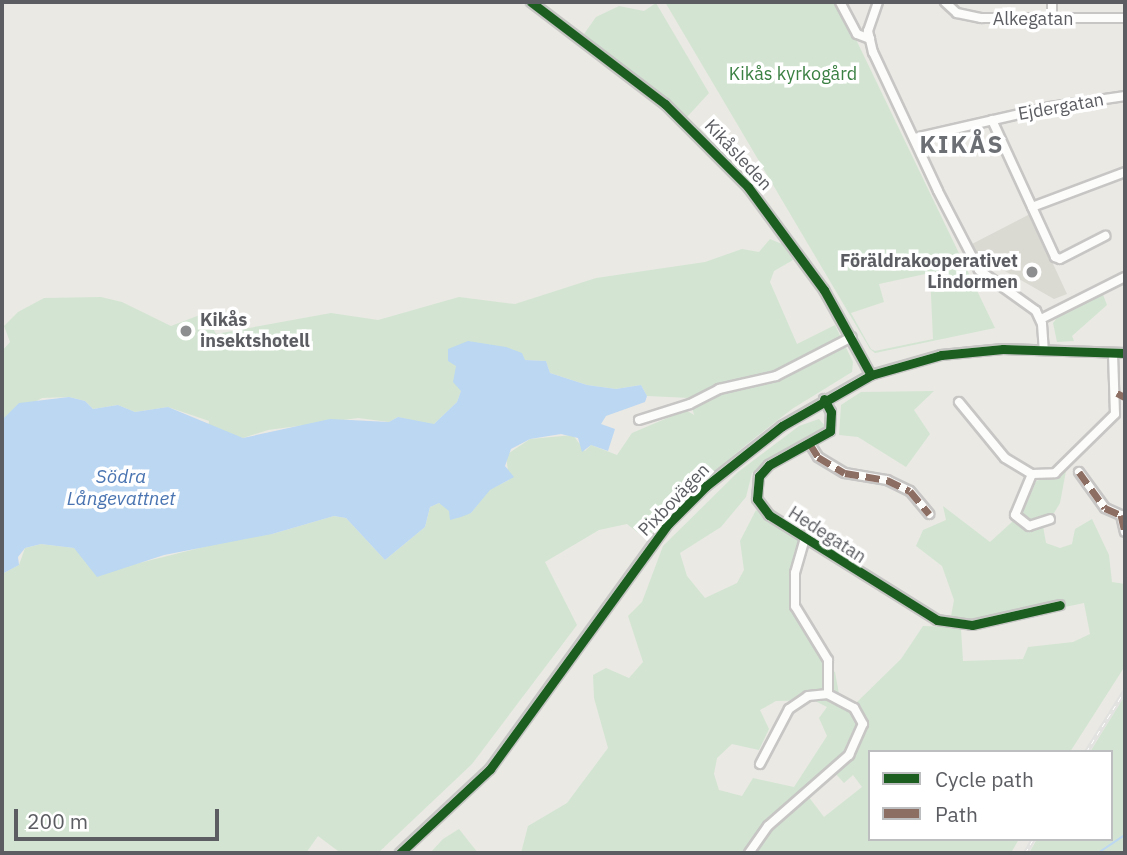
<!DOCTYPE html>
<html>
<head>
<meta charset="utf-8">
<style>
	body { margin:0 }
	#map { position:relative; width:1127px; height:855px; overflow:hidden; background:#eae9e4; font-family:"IBM Plex Sans",sans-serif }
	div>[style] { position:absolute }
	.education>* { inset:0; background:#dad9d2 }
	.green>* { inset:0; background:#d3e5d2 }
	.water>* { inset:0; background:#bbd7f2 }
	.stream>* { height:2px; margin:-1px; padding:0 1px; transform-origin:1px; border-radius:1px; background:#bbd7f2 }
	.roads { filter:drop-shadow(2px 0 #c7c6c5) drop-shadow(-2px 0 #c7c6c5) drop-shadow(0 2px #c7c6c5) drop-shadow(0 -2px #c7c6c5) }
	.minor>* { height:8px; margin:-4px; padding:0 4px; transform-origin:4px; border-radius:4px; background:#fcfcfb }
	.rail>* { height:4.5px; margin-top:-2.25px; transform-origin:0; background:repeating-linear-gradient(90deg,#fff 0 5px,#e2e2e1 0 10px); box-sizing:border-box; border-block:2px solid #e2e2e1 }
	.quiet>* { height:7px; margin-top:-3.5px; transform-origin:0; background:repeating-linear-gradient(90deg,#8d6e63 0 14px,transparent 0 21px) }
	.cycleway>* { height:9px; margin:-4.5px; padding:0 4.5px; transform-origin:4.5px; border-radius:4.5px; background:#1b5e20 }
	.dots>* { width:19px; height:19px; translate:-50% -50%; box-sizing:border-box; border:4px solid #fff; border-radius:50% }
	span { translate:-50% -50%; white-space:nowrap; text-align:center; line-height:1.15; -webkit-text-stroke:7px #fff; paint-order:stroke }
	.street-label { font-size:18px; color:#5b5d62 }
	.park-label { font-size:18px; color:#3b8043 }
	.poi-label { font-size:18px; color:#5b5d62; font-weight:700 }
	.right { translate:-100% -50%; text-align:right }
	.left { translate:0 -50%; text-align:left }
	.water-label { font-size:19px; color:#4974b1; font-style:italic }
	.district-label { font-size:24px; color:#6c6f74; font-weight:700; letter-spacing:2px }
	.frame { position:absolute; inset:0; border:4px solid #5b5d62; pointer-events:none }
	.legend { position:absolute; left:868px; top:750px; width:245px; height:91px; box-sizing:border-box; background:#fff; border:2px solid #bdbec0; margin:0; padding:9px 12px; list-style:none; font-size:21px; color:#5b5d62 }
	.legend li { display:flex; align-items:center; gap:14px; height:35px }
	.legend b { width:35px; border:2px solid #bdbec0 }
	.scale { position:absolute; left:14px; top:809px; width:205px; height:32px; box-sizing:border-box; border:4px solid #5b5d62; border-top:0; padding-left:9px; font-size:21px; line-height:24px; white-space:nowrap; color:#5b5d62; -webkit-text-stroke:5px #fff; paint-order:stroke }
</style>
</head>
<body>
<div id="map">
	<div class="education">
		<div style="clip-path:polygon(1030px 214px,1067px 294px,1054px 299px,977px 255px,972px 244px)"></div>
	</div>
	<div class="green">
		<div style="clip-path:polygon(evenodd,665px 2px,838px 2px,995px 328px,875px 353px,870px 349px,665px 2px,930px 273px,933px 339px,875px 351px,871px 349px,851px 313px,884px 302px,879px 284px,930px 273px)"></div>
		<div style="clip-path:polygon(656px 3px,709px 93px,687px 117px,584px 34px,596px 17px,619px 6px,644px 11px)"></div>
		<div style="clip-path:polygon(770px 239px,782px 244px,793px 260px,774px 271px,770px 282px,797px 344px,835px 325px,853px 362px,852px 372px,792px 409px,747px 444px,690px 492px,646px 539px,627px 524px,599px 530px,545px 562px,577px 625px,472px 764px,378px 853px,338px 851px,318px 836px,306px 853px,2px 853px,2px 574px,19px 565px,25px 548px,41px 544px,74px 548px,88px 561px,123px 567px,256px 534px,272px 534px,334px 516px,346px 518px,385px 560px,425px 527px,430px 507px,439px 503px,458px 515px,471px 513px,489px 490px,509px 480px,506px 455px,530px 439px,573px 435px,585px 451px,591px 445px,617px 455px,632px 433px,686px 410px,694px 415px,690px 398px,647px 396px,641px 385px,616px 389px,587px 385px,550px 373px,546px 361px,525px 360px,456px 366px,461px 391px,457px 402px,434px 424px,426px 424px,398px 417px,389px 422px,358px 418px,268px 430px,243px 438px,208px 428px,209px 421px,168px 407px,135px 412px,118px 405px,93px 409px,85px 401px,69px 397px,42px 398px,2px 420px,2px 351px,10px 342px,4px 326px,18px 312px,44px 298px,101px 297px,122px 302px,171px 326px,205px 313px,216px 334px,331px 313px,378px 320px,459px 297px,515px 304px,596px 278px,705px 262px,742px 249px,759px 252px)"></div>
		<div style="clip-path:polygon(1102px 292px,1107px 305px,1072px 336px,1074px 341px,1057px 342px,1053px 323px,1059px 315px)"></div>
		<div style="clip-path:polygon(934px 391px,914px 410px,930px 434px,906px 467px,858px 437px,839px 435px,841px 405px,861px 392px)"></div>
		<div style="clip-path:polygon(evenodd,819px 419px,825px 426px,817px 435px,771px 457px,752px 473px,746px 497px,721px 527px,680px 553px,687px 576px,705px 598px,737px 583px,744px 570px,740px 541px,756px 510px,798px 540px,791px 575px,792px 611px,824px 664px,835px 672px,839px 694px,856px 703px,901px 659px,923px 626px,949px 627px,954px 600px,942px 566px,916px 546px,923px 530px,946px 520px,943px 506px,990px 542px,1023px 512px,1036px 481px,1066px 471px,1060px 503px,1054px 513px,1042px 520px,1046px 543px,1060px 548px,1072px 544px,1075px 529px,1092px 519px,1109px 555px,1112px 582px,1125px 584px,1125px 666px,1070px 752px,870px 752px,870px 839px,1019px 839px,1011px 853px,521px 853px,528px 826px,567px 803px,608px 748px,594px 698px,593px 675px,606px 668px,629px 678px,643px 662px,628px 616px,642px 602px,663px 546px,738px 472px,799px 426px,819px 419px,1084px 603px,1090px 634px,1073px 642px,1028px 647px,1023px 659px,963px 661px,961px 629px,1084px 603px,819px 419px,813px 700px,827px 707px,819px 718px,827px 736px,794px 787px,753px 778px,742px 796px,719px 790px,714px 774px,717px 758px,732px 744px,759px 750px,769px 729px,760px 710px,776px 701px,813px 700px,819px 419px,835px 773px,844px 783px,853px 775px,862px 787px,824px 817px,808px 796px,835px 773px)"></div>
		<div style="clip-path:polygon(1125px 695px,1125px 853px,1029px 853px,1037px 839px,1111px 839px,1111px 752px,1090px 752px)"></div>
		<div style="clip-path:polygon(459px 829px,478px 853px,430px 853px,443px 839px)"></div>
	</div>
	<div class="water">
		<div style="clip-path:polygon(468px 341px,506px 347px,522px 353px,525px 360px,546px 361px,550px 373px,587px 385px,616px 389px,641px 385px,647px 396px,645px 402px,606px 416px,601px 424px,615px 429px,608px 451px,591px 445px,582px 452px,578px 438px,561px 434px,530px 439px,511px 449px,505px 466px,514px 477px,490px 490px,471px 513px,461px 517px,450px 520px,449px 511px,439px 503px,430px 507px,425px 527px,385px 560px,346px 518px,334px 516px,272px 534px,164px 555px,97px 577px,74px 548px,41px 544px,25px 548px,18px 557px,19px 565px,2px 574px,2px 420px,19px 403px,69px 397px,85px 401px,93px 409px,118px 405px,135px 412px,168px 407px,243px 438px,330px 419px,389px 422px,398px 417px,434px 424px,457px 402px,461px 391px,453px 382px,456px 366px,448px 361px,448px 349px)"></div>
	</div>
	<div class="stream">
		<div style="left:1098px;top:853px;width:32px;rotate:-34deg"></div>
	</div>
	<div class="roads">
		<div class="minor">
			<div style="left:531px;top:2px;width:168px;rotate:37.3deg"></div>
			<div style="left:665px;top:104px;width:117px;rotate:45deg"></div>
			<div style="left:748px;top:187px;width:128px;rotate:53.6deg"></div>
			<div style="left:824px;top:290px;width:97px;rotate:61.1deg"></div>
			<div style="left:840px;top:2px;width:36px;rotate:62deg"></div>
			<div style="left:857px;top:34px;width:14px;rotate:21deg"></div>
			<div style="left:878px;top:2px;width:31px;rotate:109deg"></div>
			<div style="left:868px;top:31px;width:22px;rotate:77deg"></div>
			<div style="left:873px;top:52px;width:153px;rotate:64.9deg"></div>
			<div style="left:938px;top:191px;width:89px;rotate:62.6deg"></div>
			<div style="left:979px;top:270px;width:70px;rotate:35.7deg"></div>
			<div style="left:1036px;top:311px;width:14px;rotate:65deg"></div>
			<div style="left:1042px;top:324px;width:26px;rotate:86deg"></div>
			<div style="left:945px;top:2px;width:16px;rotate:43deg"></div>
			<div style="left:957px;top:13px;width:25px;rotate:12deg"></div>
			<div style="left:981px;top:18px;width:144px"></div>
			<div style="left:1052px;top:2px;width:17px;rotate:90deg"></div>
			<div style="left:992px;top:120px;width:151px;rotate:65.3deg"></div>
			<div style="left:1055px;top:257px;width:5px;rotate:22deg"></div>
			<div style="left:1060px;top:259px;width:51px;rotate:-27.1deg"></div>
			<div style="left:915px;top:138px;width:139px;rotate:-12.9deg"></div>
			<div style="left:1050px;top:107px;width:76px;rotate:-8.3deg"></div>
			<div style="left:1032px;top:207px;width:99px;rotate:-20.6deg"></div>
			<div style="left:1041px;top:319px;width:94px;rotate:-26.6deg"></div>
			<div style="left:824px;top:399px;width:15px;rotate:62deg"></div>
			<div style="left:831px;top:412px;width:19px;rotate:93deg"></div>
			<div style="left:830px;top:431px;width:70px;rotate:150.9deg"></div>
			<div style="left:769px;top:465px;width:15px;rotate:132deg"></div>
			<div style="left:759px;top:476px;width:23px;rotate:95deg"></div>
			<div style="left:757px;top:499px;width:20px;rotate:53deg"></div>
			<div style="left:769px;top:515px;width:198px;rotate:32deg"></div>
			<div style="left:937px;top:620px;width:35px;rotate:8deg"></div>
			<div style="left:972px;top:625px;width:90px;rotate:-12.8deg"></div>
			<div style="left:959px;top:402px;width:72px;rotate:50.6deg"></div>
			<div style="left:1005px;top:458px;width:31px;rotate:31deg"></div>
			<div style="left:1032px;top:474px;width:23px;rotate:-2deg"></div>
			<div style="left:1055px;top:473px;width:84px;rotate:-44.5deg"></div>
			<div style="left:1115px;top:414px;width:61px;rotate:-91.9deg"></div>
			<div style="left:639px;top:420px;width:53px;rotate:-17.4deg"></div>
			<div style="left:690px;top:404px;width:33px;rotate:-27deg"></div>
			<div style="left:719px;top:389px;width:58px;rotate:-12.8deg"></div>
			<div style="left:776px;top:376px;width:85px;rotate:-27.2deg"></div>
			<div style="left:810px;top:444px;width:15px;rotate:58deg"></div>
			<div style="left:818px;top:457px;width:31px;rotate:31deg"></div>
			<div style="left:845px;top:473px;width:43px;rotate:9.5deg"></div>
			<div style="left:887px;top:480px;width:25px;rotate:26deg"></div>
			<div style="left:910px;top:491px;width:30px;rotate:50deg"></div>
			<div style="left:1079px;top:472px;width:44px;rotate:54.2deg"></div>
			<div style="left:1105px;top:508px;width:17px;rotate:24deg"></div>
			<div style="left:1121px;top:515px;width:17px;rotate:77deg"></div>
			<div style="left:1032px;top:474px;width:44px;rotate:112.5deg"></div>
			<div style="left:1015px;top:515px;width:18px;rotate:38deg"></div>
			<div style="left:1029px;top:526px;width:22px;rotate:-18deg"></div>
			<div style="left:760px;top:764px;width:62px;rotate:-62.2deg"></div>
			<div style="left:789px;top:709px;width:23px;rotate:-34deg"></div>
			<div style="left:808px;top:696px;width:20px;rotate:-6deg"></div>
			<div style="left:400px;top:853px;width:123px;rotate:-43deg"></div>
			<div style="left:490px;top:769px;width:303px;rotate:-54deg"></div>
			<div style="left:668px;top:524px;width:54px;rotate:-45deg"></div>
			<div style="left:706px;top:486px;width:97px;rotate:-38.3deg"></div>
			<div style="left:782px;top:426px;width:103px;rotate:-29.8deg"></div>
			<div style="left:871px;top:375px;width:73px;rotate:-15.9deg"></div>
			<div style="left:941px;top:355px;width:62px;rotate:-5.5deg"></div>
			<div style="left:1003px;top:349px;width:122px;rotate:1.9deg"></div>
			<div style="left:749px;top:853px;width:33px;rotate:-55deg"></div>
			<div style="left:768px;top:826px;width:108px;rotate:-41.2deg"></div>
			<div style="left:849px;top:755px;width:34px;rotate:-66deg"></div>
			<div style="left:863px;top:724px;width:18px;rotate:-119deg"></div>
			<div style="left:854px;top:708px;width:30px;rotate:-152deg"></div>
			<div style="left:828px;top:694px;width:34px;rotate:-90deg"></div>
			<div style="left:828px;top:660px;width:63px;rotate:-121.4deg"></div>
			<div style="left:795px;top:606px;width:33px;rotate:-90deg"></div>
			<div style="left:795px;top:573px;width:35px;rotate:-74deg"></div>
		</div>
	</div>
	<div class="rail">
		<div style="left:1086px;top:752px;width:73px;rotate:-57.8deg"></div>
		<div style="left:1025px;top:853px;width:16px;rotate:-60deg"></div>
	</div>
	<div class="quiet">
		<div style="left:1117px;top:393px;width:9px;rotate:27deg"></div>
		<div style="left:810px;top:444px;width:15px;rotate:58deg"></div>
		<div style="left:818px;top:457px;width:31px;rotate:31deg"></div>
		<div style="left:845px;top:473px;width:43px;rotate:9.5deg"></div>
		<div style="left:887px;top:480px;width:25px;rotate:26deg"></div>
		<div style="left:910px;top:491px;width:30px;rotate:50deg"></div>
		<div style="left:1079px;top:472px;width:44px;rotate:54.2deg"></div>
		<div style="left:1105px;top:508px;width:17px;rotate:24deg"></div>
		<div style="left:1121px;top:515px;width:17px;rotate:77deg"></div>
	</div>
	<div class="cycleway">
		<div style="left:531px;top:2px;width:168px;rotate:37.3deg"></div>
		<div style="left:665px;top:104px;width:117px;rotate:45deg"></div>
		<div style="left:748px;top:187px;width:128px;rotate:53.6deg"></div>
		<div style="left:824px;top:290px;width:97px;rotate:61.1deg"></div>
		<div style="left:824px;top:399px;width:15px;rotate:62deg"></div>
		<div style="left:831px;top:412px;width:19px;rotate:93deg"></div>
		<div style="left:830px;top:431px;width:70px;rotate:150.9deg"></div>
		<div style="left:769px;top:465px;width:15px;rotate:132deg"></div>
		<div style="left:759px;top:476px;width:23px;rotate:95deg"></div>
		<div style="left:757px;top:499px;width:20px;rotate:53deg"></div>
		<div style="left:769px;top:515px;width:198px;rotate:32deg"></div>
		<div style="left:937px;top:620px;width:35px;rotate:8deg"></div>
		<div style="left:972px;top:625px;width:90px;rotate:-12.8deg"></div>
		<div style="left:400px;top:853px;width:123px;rotate:-43deg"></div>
		<div style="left:490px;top:769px;width:303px;rotate:-54deg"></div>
		<div style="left:668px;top:524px;width:54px;rotate:-45deg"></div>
		<div style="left:706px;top:486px;width:97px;rotate:-38.3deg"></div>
		<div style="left:782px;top:426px;width:103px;rotate:-29.8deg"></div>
		<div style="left:871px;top:375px;width:73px;rotate:-15.9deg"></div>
		<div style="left:941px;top:355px;width:62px;rotate:-5.5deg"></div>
		<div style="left:1003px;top:349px;width:122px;rotate:1.9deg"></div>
	</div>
	<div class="dots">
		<div style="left:1032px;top:272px;background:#8d8e90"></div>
		<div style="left:186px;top:331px;background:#8d8e90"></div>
	</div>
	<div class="street-label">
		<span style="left:1033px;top:19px">Alkegatan</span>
		<span style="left:1061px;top:107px;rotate:-10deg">Ejdergatan</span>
		<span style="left:738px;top:155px;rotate:47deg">Kikåsleden</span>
		<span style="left:674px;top:500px;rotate:-46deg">Pixbovägen</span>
		<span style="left:827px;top:535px;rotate:33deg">Hedegatan</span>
	</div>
	<div class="park-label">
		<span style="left:793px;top:74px">Kikås kyrkogård</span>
	</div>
	<div class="poi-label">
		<span class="right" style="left:1018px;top:272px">Föräldrakooperativet<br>Lindormen</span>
		<span class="left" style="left:200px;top:331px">Kikås<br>insektshotell</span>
	</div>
	<div class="water-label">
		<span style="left:121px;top:488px">Södra<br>Långevattnet</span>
	</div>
	<div class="district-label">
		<span style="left:962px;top:145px">KIKÅS</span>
	</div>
	<div class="frame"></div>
	<ul class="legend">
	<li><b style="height:9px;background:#1b5e20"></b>Cycle path</li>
	<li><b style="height:9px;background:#8d6e63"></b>Path</li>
	</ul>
	<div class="scale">200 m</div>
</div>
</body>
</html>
